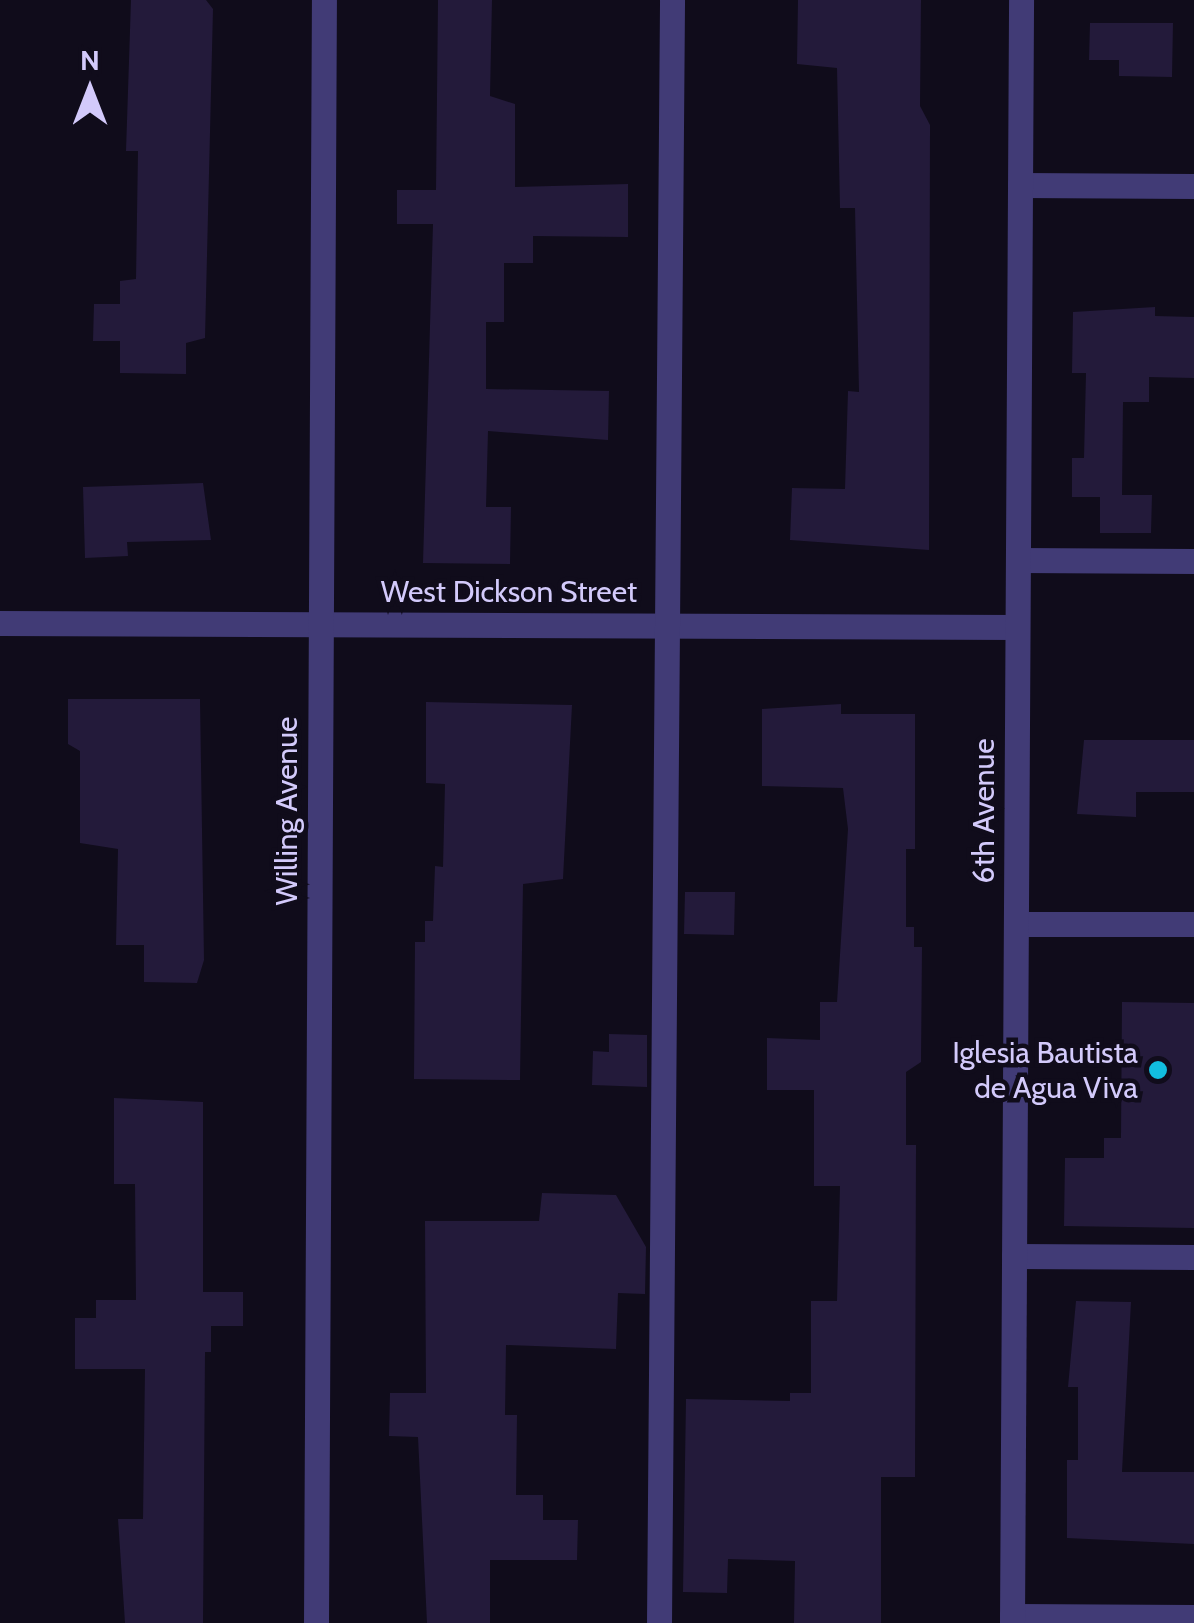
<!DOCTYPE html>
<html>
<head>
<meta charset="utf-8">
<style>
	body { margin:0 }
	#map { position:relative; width:1194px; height:1623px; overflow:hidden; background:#100c1b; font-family:Cabin,sans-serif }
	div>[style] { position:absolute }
	.building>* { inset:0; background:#231a3a }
	.minor>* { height:25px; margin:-12.5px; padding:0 12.5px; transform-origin:12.5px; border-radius:12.5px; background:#413b76 }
	.dots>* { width:28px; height:28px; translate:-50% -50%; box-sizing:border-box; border:5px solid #100c1b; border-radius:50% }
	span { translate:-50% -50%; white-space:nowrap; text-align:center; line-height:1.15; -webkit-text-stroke:9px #100c1b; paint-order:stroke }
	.street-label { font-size:30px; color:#d3cafb }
	.poi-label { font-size:30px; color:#d3cafb }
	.right { translate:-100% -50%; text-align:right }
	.north { position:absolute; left:40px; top:40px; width:100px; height:100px; -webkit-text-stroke:8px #100c1b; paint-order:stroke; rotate:0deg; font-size:28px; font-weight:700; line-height:40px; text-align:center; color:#d3cafb }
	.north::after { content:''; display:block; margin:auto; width:35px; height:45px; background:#d3cafb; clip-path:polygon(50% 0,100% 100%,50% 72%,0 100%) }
</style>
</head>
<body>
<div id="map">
	<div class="building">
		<div style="clip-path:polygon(131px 0,206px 0,213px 9px,205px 338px,186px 343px,186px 374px,120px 373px,120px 341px,93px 341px,94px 304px,120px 304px,120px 281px,136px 279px,138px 151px,126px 151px)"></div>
		<div style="clip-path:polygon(438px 0,492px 0,490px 96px,515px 104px,515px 187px,628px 184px,628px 237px,533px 236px,533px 263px,504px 263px,504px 322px,486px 322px,486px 389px,609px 391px,608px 440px,488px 431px,486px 507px,511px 507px,510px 564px,423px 563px,433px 224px,397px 224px,397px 190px,436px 190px)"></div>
		<div style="clip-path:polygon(798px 0,921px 0,920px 106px,930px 125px,929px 550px,790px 540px,792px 488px,845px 489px,848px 391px,859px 392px,855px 208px,840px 208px,837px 68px,797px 64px)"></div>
		<div style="clip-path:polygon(1090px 23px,1173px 23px,1172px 77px,1119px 76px,1119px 60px,1089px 60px)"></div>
		<div style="clip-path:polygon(1155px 307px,1155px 316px,1194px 317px,1194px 378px,1149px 377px,1149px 402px,1123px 402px,1122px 495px,1152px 495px,1151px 533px,1100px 533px,1100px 497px,1072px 497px,1072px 458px,1084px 458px,1086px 373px,1072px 373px,1073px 312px)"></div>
		<div style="clip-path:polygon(203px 483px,211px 540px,127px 542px,128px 556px,85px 558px,83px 487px)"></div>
		<div style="clip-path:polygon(68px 699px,200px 699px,204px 960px,197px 983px,144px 982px,144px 945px,116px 945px,118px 849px,80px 843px,80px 751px,68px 744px)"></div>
		<div style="clip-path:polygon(426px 702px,572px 705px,563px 879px,523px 884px,520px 1080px,414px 1079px,415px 942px,425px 942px,425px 921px,433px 921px,435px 866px,443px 867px,445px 784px,426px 783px)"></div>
		<div style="clip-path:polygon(841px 704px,841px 714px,915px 714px,915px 849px,906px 849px,906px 927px,914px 927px,914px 947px,922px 947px,921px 1062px,906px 1072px,906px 1145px,916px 1145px,915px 1477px,881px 1477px,881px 1623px,794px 1623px,795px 1561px,728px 1559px,727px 1593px,683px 1592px,686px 1399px,790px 1401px,790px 1393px,811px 1393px,811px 1301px,837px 1301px,840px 1186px,814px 1186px,814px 1090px,767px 1090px,767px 1038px,820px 1040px,820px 1002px,837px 1002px,848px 829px,843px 788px,762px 786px,762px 709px)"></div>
		<div style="clip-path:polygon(1084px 740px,1194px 740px,1194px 792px,1136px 792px,1136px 817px,1077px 814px)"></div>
		<div style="clip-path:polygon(685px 892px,735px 892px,734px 935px,684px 934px)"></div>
		<div style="clip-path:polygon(1122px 1002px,1194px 1003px,1194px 1228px,1064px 1226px,1065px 1158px,1104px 1158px,1104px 1138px,1121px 1138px)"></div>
		<div style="clip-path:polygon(609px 1034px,647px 1035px,647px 1087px,592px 1085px,593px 1051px,609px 1052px)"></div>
		<div style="clip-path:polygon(114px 1098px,203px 1102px,203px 1292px,243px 1292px,243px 1326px,211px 1326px,211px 1352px,205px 1352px,203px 1623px,125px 1623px,118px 1519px,143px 1519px,145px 1369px,75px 1369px,75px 1318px,96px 1318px,96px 1300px,136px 1300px,135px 1184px,114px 1184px)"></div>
		<div style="clip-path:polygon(542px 1193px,616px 1195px,646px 1247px,645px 1294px,618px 1293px,616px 1349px,506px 1345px,505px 1415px,517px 1415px,516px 1495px,543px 1495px,543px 1520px,578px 1520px,577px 1560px,490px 1560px,490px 1623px,427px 1623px,418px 1437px,389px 1436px,390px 1393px,426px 1393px,425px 1221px,539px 1221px)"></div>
		<div style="clip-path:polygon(1076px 1301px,1131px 1302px,1122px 1472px,1194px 1472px,1194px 1544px,1067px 1538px,1067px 1460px,1078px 1460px,1078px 1387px,1068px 1387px)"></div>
	</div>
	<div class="minor">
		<div style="left:1020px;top:185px;width:174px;rotate:0.3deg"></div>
		<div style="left:1018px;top:560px;width:176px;rotate:0.3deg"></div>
		<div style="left:0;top:623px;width:1017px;rotate:0.23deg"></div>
		<div style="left:1016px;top:924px;width:178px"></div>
		<div style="left:1014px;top:1256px;width:180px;rotate:0.3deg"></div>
		<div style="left:1012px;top:1616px;width:182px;rotate:0.3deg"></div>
		<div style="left:316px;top:1623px;width:1623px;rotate:-89.72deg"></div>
		<div style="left:659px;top:1623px;width:1623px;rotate:-89.54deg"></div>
		<div style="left:1012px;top:1623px;width:1623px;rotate:-89.68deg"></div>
	</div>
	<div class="dots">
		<div style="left:1158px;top:1070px;background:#12bedf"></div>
	</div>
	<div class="street-label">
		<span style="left:509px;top:592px">West Dickson Street</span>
		<span style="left:287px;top:811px;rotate:-90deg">Willing Avenue</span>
		<span style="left:984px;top:811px;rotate:-90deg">6th Avenue</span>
	</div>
	<div class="poi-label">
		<span class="right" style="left:1138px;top:1070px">Iglesia Bautista<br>de Agua Viva</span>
	</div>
	<div class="north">N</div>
</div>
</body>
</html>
